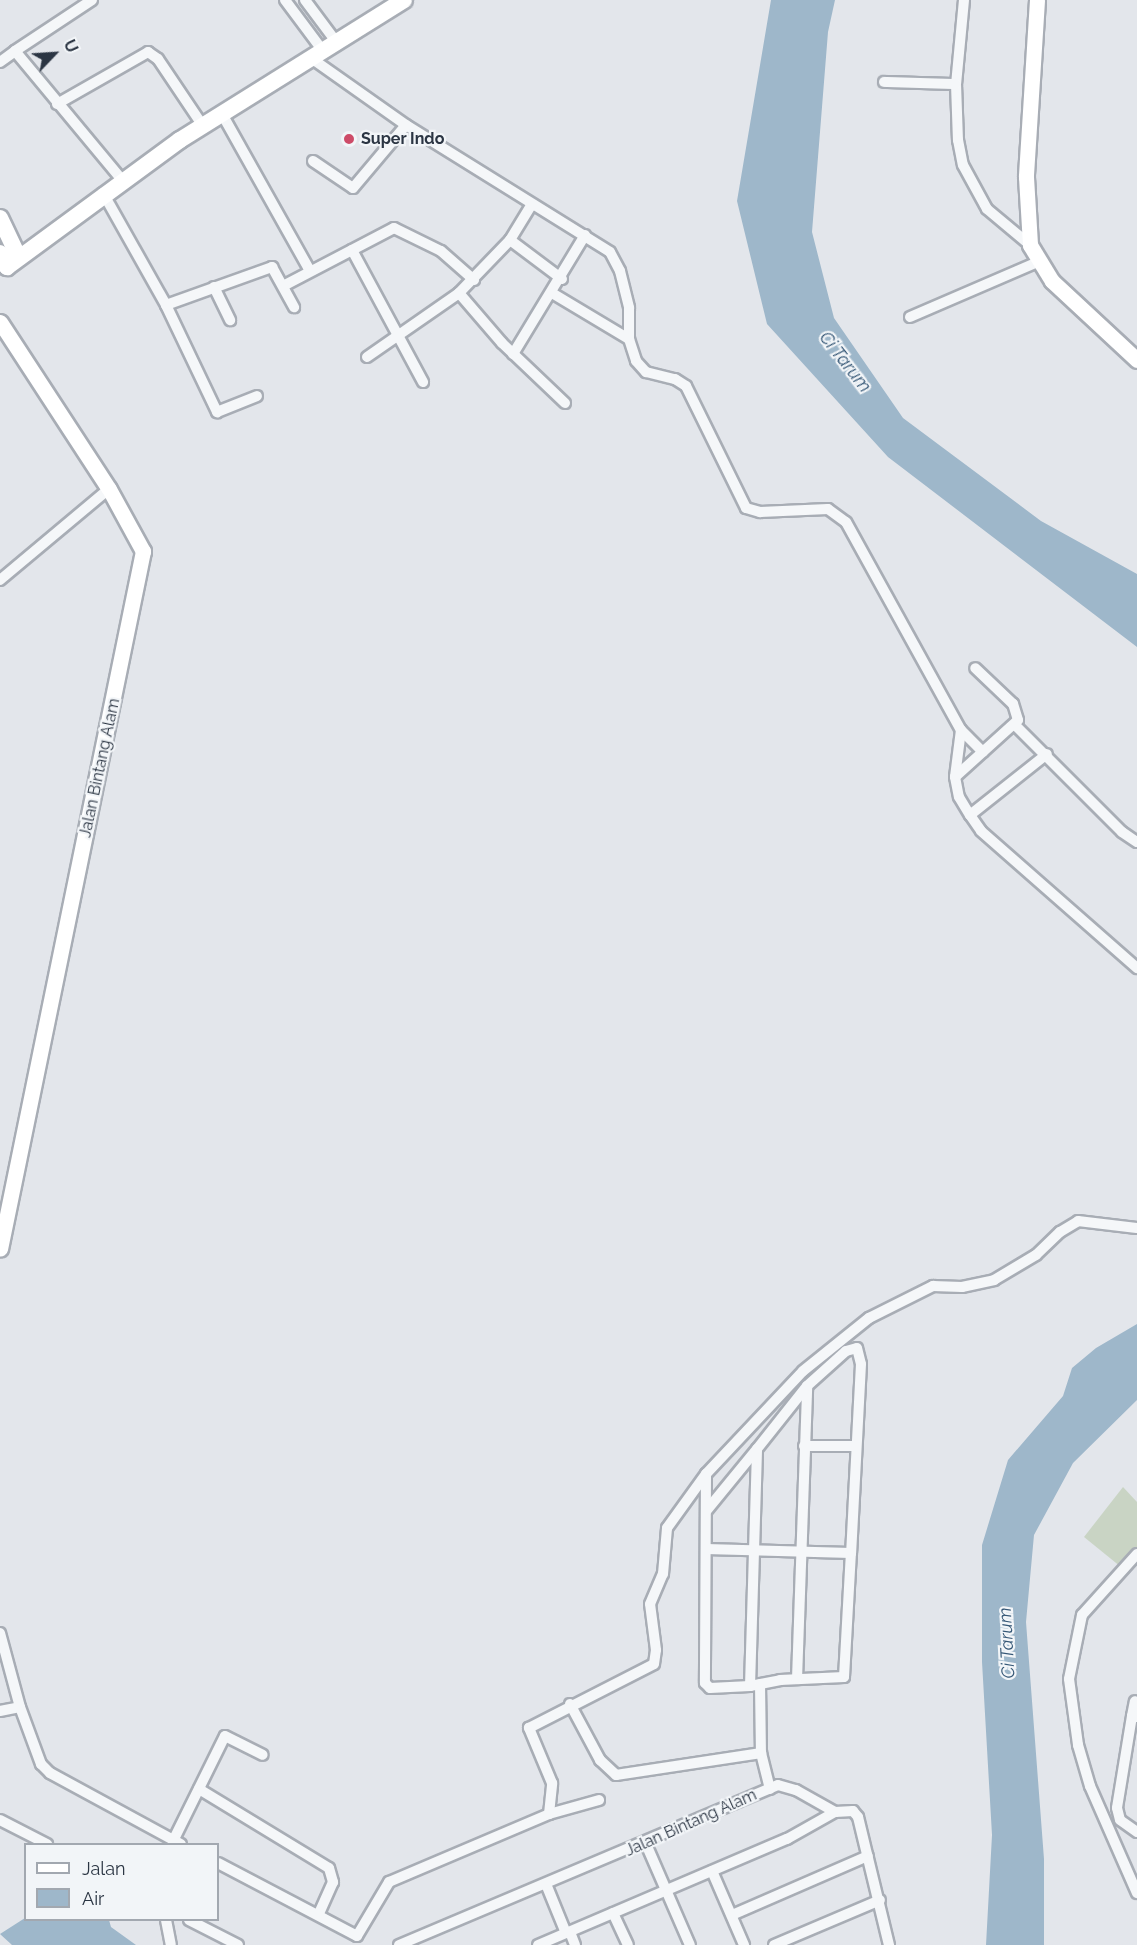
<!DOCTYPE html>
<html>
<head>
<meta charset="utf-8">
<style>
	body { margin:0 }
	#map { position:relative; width:1137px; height:1945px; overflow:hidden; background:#e3e6eb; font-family:Raleway,sans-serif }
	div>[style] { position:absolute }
	.green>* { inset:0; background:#c9d4c4 }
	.water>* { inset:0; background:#9eb7ca }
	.roads { filter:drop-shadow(2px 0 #a8adb5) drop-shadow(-2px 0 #a8adb5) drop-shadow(0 2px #a8adb5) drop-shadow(0 -2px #a8adb5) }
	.street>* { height:10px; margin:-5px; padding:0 5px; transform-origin:5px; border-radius:5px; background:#f5f7f9 }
	.secondary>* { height:15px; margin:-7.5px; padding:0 7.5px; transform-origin:7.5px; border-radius:7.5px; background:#fff }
	.primary>* { height:16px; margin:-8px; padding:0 8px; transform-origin:8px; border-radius:8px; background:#fff }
	.dots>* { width:16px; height:16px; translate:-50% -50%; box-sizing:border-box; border:3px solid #f2f5f8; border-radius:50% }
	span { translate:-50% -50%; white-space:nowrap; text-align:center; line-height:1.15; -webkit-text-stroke:4.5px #f2f5f8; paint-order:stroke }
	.poi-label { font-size:16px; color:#2b3543; font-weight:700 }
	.left { translate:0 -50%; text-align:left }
	.street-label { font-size:16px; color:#2b3543 }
	.water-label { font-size:18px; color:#355776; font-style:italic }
	.legend { position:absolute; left:24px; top:1843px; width:195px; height:78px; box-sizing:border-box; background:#f2f5f8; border:2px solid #a2a8b0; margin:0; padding:8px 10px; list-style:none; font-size:18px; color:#2b3543 }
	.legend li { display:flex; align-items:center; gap:12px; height:30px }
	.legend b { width:30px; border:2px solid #a2a8b0 }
	.north { position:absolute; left:24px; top:24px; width:60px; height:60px; -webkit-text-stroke:4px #f2f5f8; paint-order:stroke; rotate:65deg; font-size:16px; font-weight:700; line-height:24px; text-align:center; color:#2b3543 }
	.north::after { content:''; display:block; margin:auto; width:21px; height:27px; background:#2b3543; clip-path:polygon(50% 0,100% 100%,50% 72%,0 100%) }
</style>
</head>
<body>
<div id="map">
	<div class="green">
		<div style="clip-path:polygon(1123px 1487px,1137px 1502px,1137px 1550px,1121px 1567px,1084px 1537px)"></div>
	</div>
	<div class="water">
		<div style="clip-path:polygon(771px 0,835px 0,828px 32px,812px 232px,834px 318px,903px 418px,1041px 521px,1137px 574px,1137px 647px,888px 457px,767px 324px,737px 201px)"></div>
		<div style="clip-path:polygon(1137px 1324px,1137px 1400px,1073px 1463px,1034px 1535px,1026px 1622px,1044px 1859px,1044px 1945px,986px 1945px,992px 1835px,982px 1662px,982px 1545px,1008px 1460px,1063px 1396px,1072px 1368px,1096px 1348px)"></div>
		<div style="clip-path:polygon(25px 1918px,109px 1920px,111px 1927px,136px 1945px,12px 1945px,0 1934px)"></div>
	</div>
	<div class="roads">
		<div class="street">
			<div style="left:92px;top:0;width:92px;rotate:146.5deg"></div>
			<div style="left:15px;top:51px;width:168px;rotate:50.3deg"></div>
			<div style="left:285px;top:0;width:64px;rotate:53.3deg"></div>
			<div style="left:305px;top:0;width:54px;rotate:53.3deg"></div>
			<div style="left:964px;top:0;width:84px;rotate:95.4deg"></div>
			<div style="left:956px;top:84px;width:56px;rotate:88deg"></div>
			<div style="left:958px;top:140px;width:25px;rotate:79deg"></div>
			<div style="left:963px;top:165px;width:50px;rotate:61.4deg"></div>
			<div style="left:987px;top:209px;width:56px;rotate:39.9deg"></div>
			<div style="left:311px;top:58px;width:116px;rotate:35.2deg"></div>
			<div style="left:406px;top:125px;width:240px;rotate:31.9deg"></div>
			<div style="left:610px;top:252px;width:21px;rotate:62deg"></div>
			<div style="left:620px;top:271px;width:38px;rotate:76deg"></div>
			<div style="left:629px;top:308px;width:31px;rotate:90deg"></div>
			<div style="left:629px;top:339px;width:23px;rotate:72deg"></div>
			<div style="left:636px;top:361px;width:15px;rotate:48deg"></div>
			<div style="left:646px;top:372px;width:30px;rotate:14deg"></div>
			<div style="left:675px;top:379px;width:13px;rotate:32deg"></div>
			<div style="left:686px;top:386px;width:136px;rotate:63.8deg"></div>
			<div style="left:746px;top:508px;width:15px;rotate:16deg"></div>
			<div style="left:760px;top:512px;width:68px;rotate:-2.5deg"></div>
			<div style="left:828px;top:509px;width:22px;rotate:36deg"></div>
			<div style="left:846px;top:522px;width:238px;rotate:61.1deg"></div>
			<div style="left:961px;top:730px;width:31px;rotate:45deg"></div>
			<div style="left:0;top:62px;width:19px;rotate:-36deg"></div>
			<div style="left:884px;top:82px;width:72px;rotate:1.6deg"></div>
			<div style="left:57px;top:104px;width:105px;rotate:-29.7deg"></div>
			<div style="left:148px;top:52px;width:12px;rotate:35deg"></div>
			<div style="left:158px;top:59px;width:81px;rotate:56.1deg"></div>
			<div style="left:222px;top:114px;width:180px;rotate:60.7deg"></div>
			<div style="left:313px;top:161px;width:48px;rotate:34deg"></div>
			<div style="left:353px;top:188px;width:82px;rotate:-49.9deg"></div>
			<div style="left:103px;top:193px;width:129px;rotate:60.6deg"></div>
			<div style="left:166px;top:305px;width:119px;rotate:64.5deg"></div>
			<div style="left:217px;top:412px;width:43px;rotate:-21.8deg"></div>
			<div style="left:510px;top:240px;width:65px;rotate:36.9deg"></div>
			<div style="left:352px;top:250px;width:150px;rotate:61.7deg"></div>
			<div style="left:285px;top:285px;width:123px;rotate:-27.6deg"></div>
			<div style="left:394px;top:228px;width:52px;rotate:26.1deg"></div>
			<div style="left:441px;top:251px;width:44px;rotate:41.3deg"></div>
			<div style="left:214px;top:287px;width:37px;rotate:64deg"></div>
			<div style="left:459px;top:293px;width:66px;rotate:49.3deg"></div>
			<div style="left:502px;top:343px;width:87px;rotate:43.6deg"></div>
			<div style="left:552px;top:293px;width:90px;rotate:30.9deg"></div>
			<div style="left:166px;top:305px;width:113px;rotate:-19.7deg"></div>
			<div style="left:272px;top:267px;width:46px;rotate:61.2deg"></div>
			<div style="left:910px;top:317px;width:139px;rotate:-23.3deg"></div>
			<div style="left:513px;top:354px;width:139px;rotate:-58.8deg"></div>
			<div style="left:367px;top:357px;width:112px;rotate:-34.8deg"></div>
			<div style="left:459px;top:293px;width:74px;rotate:-46.1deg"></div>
			<div style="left:510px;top:240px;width:42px;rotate:-58.6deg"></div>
			<div style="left:0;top:580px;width:142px;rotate:-39.9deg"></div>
			<div style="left:1015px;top:725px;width:151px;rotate:45deg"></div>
			<div style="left:1122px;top:832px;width:18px;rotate:34deg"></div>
			<div style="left:961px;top:730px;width:47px;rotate:97.3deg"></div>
			<div style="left:955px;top:777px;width:20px;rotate:79deg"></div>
			<div style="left:959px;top:797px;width:21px;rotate:59deg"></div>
			<div style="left:970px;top:815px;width:19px;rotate:55deg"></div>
			<div style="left:981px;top:831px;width:208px;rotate:41.3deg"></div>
			<div style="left:955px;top:777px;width:85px;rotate:-42.1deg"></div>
			<div style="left:1018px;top:720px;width:17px;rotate:-107deg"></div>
			<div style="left:1013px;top:704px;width:52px;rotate:-136.5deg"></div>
			<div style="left:970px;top:815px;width:98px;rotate:-38.4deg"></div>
			<div style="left:804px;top:1446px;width:52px"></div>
			<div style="left:706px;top:1474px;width:209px;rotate:90.3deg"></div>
			<div style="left:705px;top:1683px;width:7px;rotate:45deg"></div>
			<div style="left:710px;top:1688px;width:40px;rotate:-2.9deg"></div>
			<div style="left:750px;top:1686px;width:31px;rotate:-11deg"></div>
			<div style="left:780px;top:1680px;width:64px;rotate:-2.7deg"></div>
			<div style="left:844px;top:1677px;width:124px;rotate:-86.8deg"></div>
			<div style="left:851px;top:1553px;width:145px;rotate:-178.4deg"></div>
			<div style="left:707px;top:1510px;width:79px;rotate:-50.7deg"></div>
			<div style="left:1137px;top:1554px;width:82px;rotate:132deg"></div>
			<div style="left:1082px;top:1615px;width:65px;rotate:101.5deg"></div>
			<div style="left:1069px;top:1679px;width:67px;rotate:82.2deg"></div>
			<div style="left:1078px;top:1745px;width:43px;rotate:73.7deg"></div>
			<div style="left:1090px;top:1786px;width:117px;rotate:66.3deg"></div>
			<div style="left:0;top:1633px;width:77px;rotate:74.9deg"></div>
			<div style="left:20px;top:1707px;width:61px;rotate:69.8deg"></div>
			<div style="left:41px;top:1764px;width:13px;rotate:45deg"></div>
			<div style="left:50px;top:1773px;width:149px;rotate:28.5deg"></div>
			<div style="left:797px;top:1679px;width:293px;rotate:-88deg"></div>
			<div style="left:760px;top:1684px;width:69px;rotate:89.2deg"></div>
			<div style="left:761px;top:1753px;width:37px;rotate:76deg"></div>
			<div style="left:750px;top:1686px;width:237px;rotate:-88.3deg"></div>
			<div style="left:757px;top:1449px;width:80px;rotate:-51.6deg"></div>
			<div style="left:807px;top:1386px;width:52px;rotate:-41.9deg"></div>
			<div style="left:846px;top:1351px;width:11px;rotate:-15deg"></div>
			<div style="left:857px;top:1348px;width:16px;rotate:76deg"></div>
			<div style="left:861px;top:1364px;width:189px;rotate:93deg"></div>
			<div style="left:570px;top:1704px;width:64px;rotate:61.8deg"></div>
			<div style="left:600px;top:1760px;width:22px;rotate:43deg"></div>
			<div style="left:616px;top:1775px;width:147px;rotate:-8.6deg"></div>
			<div style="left:0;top:1711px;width:20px;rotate:-11deg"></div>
			<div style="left:1132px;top:1716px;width:15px;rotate:-79deg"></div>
			<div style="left:1137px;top:1717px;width:5px;rotate:-169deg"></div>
			<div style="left:1132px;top:1716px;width:93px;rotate:99.3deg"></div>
			<div style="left:1117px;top:1808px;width:12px;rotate:76deg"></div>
			<div style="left:1120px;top:1820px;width:21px;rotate:35deg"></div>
			<div style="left:199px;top:1789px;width:152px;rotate:31.3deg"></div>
			<div style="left:329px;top:1868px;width:15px;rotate:74deg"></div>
			<div style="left:333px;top:1882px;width:36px;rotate:114deg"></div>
			<div style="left:549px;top:1814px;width:52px;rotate:-15.6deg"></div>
			<div style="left:0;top:1820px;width:53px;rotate:27.1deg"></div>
			<div style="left:173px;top:1841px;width:117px;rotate:-63.7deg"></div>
			<div style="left:225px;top:1736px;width:42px;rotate:26.6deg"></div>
			<div style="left:646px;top:1844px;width:110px;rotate:66.5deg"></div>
			<div style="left:218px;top:1863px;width:157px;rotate:27.7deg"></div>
			<div style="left:357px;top:1936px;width:63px;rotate:-59.3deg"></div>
			<div style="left:389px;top:1882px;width:174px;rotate:-23deg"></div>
			<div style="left:549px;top:1814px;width:31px;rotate:-84deg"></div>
			<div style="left:552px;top:1783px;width:60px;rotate:-112.7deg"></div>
			<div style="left:529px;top:1728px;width:140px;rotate:-27.1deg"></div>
			<div style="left:654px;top:1664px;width:14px;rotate:-82deg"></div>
			<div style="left:656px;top:1650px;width:46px;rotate:-97.4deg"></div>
			<div style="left:650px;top:1604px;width:33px;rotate:-67deg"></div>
			<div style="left:663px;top:1574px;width:46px;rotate:-85deg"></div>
			<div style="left:667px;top:1528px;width:67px;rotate:-54.2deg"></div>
			<div style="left:706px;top:1474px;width:141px;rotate:-46.7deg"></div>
			<div style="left:803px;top:1371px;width:85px;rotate:-38.8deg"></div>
			<div style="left:869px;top:1318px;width:72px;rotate:-26.6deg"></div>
			<div style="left:933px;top:1286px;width:29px;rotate:2deg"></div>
			<div style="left:962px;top:1287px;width:33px;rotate:-12deg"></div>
			<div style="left:994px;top:1280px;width:49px;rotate:-30.8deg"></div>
			<div style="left:1036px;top:1255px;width:33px;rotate:-44deg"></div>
			<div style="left:1060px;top:1232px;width:21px;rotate:-31deg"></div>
			<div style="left:1078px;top:1221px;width:59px;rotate:6.8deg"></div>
			<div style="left:712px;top:1871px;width:81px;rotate:66.6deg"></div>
			<div style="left:546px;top:1884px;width:53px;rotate:67.8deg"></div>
			<div style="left:613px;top:1913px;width:35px;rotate:65deg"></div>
			<div style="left:732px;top:1915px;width:148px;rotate:-23.5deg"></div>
			<div style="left:166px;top:1920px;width:25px;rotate:79deg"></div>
			<div style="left:189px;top:1920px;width:55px;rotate:27deg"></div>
			<div style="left:570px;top:1932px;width:14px;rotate:69deg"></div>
			<div style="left:399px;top:1945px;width:411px;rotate:-22.9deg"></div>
			<div style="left:778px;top:1785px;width:19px;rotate:16deg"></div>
			<div style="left:796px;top:1790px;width:45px;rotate:29.4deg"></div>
			<div style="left:835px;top:1812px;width:18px;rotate:-3deg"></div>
			<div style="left:853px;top:1811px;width:8px;rotate:50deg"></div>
			<div style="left:858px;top:1817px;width:132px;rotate:76.4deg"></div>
			<div style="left:538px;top:1945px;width:271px;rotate:-23.1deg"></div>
			<div style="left:787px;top:1839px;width:55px;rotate:-29.4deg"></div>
			<div style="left:774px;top:1945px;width:115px;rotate:-23deg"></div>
		</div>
		<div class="secondary">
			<div style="left:1037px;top:0;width:177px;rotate:93.6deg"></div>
			<div style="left:1026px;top:177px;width:68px;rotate:86.6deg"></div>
			<div style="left:1030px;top:245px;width:42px;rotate:58.6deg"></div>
			<div style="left:1052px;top:281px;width:116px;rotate:42.9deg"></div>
			<div style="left:0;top:322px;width:199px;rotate:56.9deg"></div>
			<div style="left:109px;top:489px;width:71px;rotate:61.3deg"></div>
			<div style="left:143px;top:551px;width:712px;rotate:101.58deg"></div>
		</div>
		<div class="primary">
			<div style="left:0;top:218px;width:44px;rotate:64.6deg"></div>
			<div style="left:0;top:253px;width:16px;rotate:63deg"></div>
			<div style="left:7px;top:267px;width:215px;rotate:-36.3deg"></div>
			<div style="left:180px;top:140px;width:264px;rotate:-32deg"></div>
		</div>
	</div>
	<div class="dots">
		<div style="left:349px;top:139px;background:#cd4b68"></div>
	</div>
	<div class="poi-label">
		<span class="left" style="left:361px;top:139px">Super Indo</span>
	</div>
	<div class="street-label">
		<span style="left:100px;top:768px;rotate:-78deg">Jalan Bintang Alam</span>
		<span style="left:691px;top:1823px;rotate:-24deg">Jalan Bintang Alam</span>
	</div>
	<div class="water-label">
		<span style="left:845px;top:362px;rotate:52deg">Ci Tarum</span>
		<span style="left:1007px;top:1643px;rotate:-93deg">Ci Tarum</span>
	</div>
	<ul class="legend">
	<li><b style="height:8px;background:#fff"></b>Jalan</li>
	<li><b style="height:16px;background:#9eb7ca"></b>Air</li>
	</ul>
	<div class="north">U</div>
</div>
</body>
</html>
